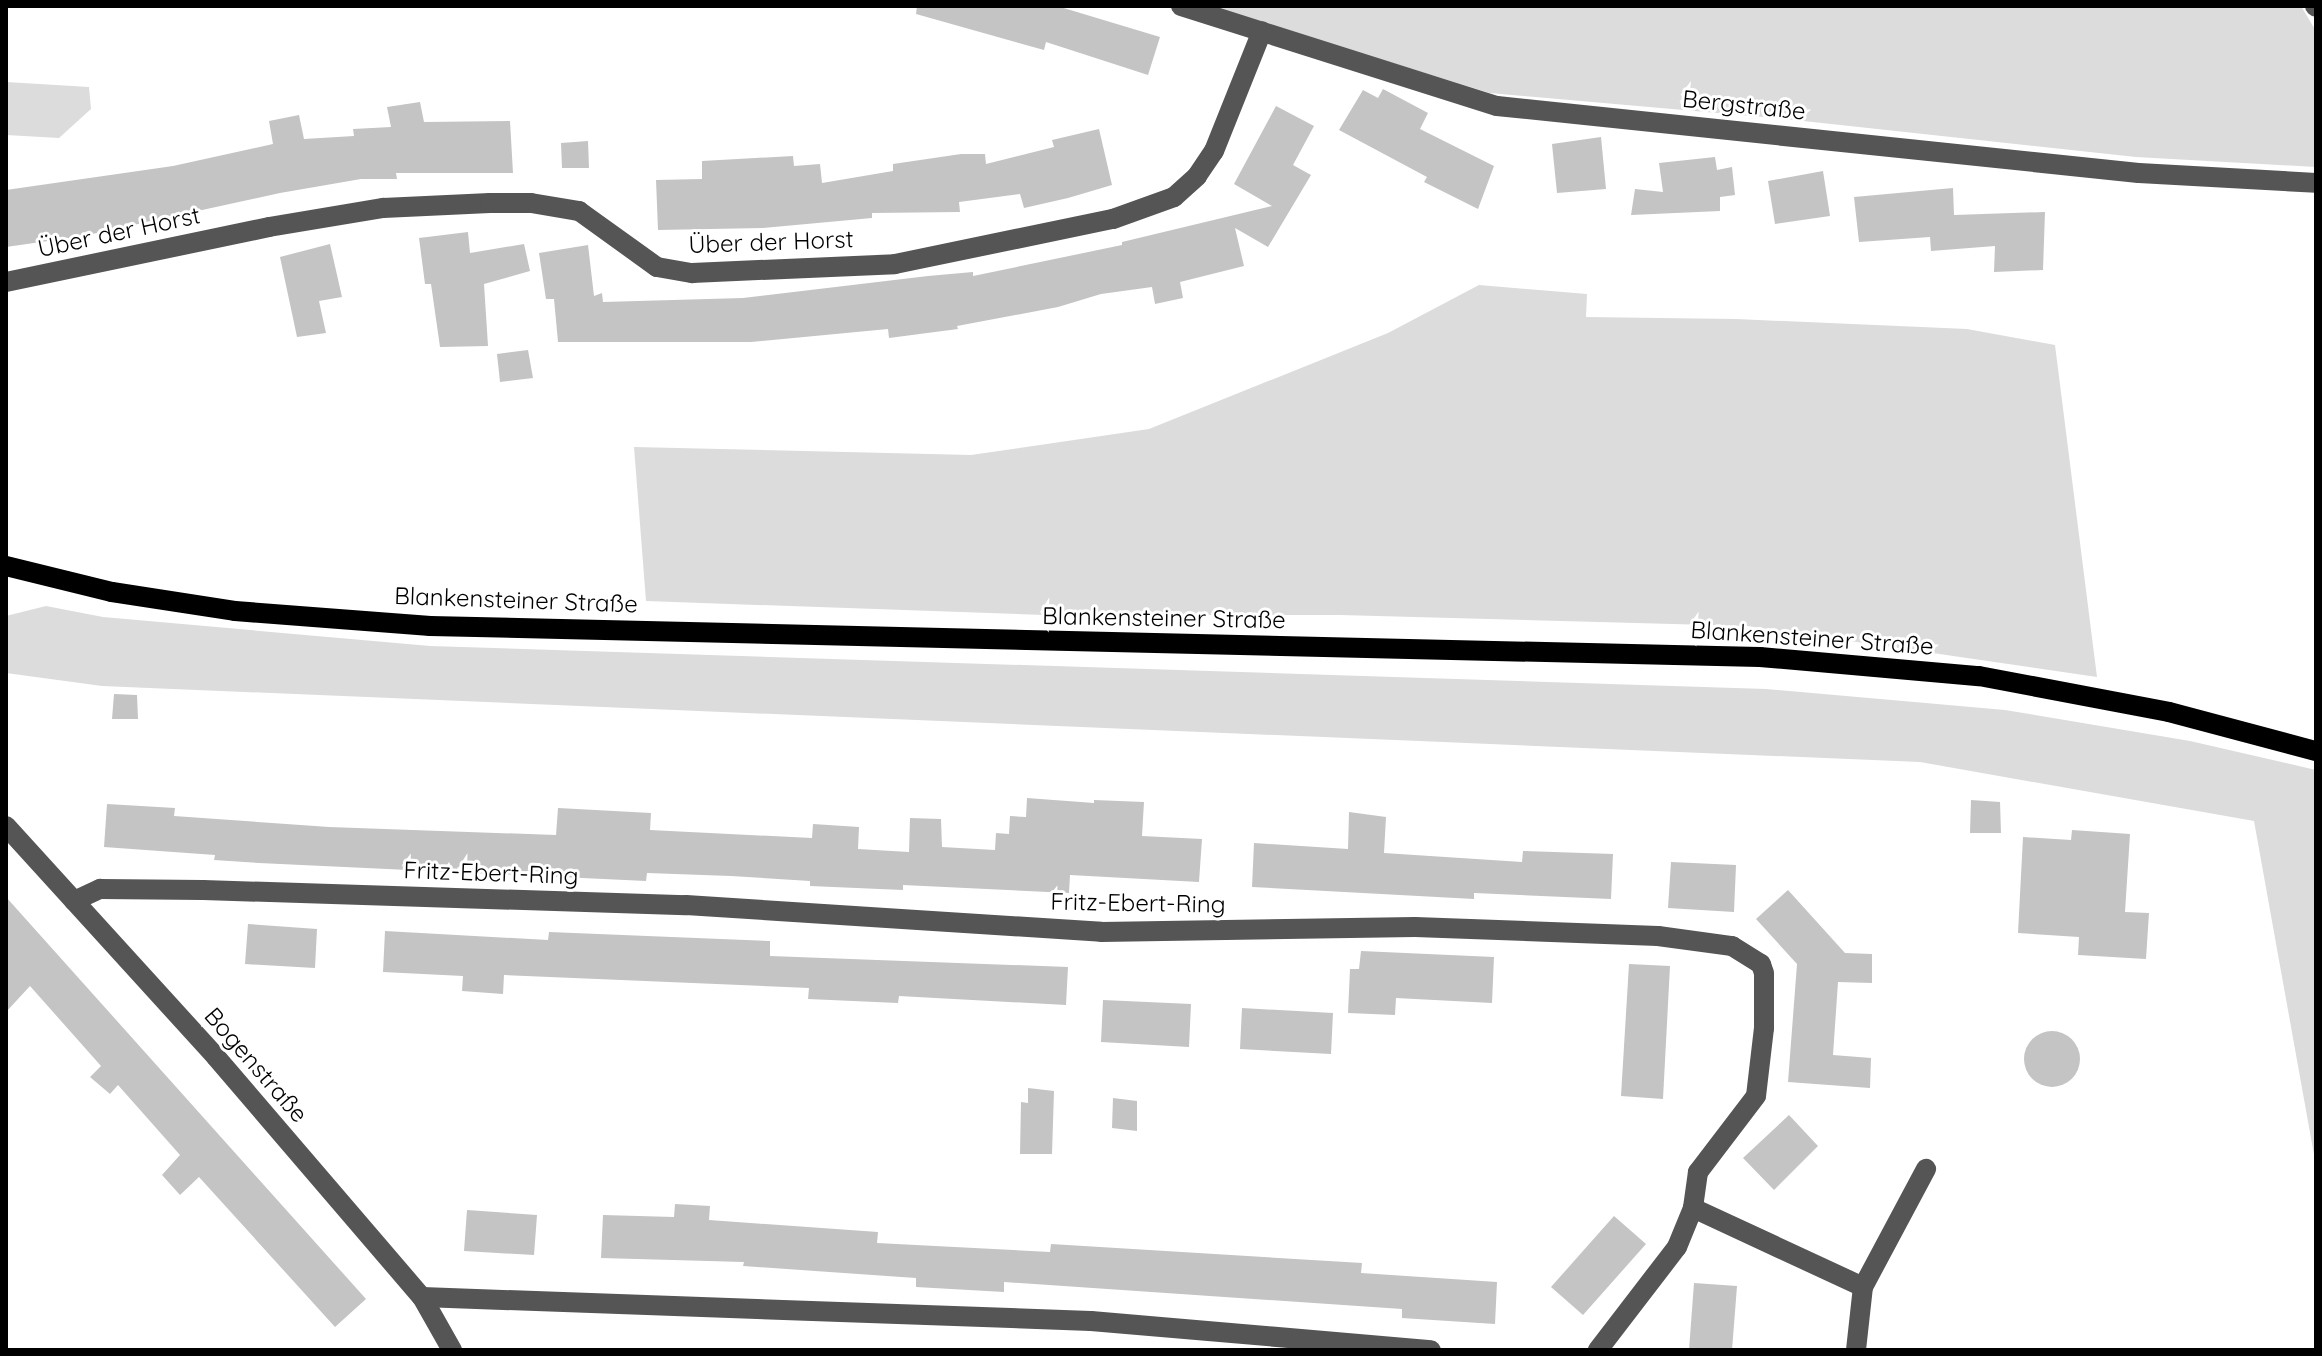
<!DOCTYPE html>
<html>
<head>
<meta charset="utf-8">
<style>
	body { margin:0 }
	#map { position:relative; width:2322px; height:1356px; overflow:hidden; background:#fff; font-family:Quicksand,sans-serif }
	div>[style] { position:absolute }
	.green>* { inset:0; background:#dcdcdc }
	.building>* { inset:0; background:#c4c4c4 }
	.round { border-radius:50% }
	.minor>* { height:20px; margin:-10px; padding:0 10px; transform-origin:10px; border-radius:10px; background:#555 }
	.major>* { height:20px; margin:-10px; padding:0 10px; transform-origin:10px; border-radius:10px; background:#000 }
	span { translate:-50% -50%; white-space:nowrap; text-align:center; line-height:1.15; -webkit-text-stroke:6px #fff; paint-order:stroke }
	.street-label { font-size:24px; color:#000 }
	.frame { position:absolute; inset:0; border:8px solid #000; pointer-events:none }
</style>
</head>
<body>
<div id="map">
	<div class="green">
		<div style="clip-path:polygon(1208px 6px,2301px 6px,2316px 31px,2316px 167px,2136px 157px,1785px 119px,1490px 93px)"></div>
		<div style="clip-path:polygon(6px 82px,89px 87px,91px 109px,59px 138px,6px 135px)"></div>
		<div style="clip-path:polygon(1479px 285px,1587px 294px,1586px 317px,1736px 319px,1967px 329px,2055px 345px,2097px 677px,1747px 626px,1340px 615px,1045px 615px,646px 601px,634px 447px,971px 455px,1149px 429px,1388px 333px)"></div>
		<div style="clip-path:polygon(46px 606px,103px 617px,430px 646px,1766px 689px,2005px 710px,2190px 741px,2316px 770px,2316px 1166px,2254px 821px,1920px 762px,102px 686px,6px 673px,6px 616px)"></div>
	</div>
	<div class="building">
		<div style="clip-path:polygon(917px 6px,1057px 6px,1160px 37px,1148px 75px,1046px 42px,1044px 50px,916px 14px)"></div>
		<div style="clip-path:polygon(1383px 89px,1428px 113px,1420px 129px,1494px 166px,1478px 209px,1424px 182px,1427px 177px,1339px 130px,1363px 90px,1378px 98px)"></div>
		<div style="clip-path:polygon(420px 102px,424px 122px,510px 121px,513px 173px,396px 173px,397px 179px,361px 179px,280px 193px,83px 236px,6px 247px,6px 190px,173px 166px,273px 144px,269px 121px,299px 115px,304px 139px,354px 136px,353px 129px,391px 127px,387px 107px)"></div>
		<div style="clip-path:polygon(1276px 106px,1314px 126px,1293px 165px,1311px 175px,1268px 247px,1235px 228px,1244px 266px,1180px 282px,1183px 298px,1155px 304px,1152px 287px,1101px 294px,1058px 307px,957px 326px,958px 329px,889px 338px,888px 329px,751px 342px,558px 342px,554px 299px,546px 299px,539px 253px,588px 245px,594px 296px,602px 293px,603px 302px,743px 298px,928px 276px,973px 272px,973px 276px,1122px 245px,1122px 242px,1272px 206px,1234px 184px)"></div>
		<div style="clip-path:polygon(1099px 129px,1112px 185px,1068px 198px,1024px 208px,1020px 194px,959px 202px,960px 212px,872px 213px,872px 218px,763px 228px,658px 230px,656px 180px,702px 179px,702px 161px,793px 156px,794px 166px,820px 164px,822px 183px,893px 171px,893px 164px,961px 154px,985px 154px,986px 164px,1054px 147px,1052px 140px)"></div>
		<div style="clip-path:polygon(1601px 137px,1606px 189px,1557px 193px,1552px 144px)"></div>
		<div style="clip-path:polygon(588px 141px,589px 168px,562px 168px,561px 143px)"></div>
		<div style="clip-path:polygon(1715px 157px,1717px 170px,1732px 167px,1735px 195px,1720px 197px,1720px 211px,1631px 215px,1635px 189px,1663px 192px,1659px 163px)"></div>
		<div style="clip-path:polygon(1823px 171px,1830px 216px,1775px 224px,1768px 181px)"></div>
		<div style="clip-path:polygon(1953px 188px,1954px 215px,2045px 212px,2043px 270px,1994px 272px,1995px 246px,1931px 251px,1930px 237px,1859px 242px,1854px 197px)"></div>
		<div style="clip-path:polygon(468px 232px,470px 253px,524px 244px,530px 271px,484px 284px,488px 346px,440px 347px,431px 284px,425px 284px,419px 238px)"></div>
		<div style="clip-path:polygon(330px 244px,342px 297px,319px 301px,326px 333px,297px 337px,280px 257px)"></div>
		<div style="clip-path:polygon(528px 350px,533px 378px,500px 382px,497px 354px)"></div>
		<div style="clip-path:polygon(114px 694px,137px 695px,138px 719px,112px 719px)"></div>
		<div style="clip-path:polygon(1027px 798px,1094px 803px,1094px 800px,1144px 802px,1142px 836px,1202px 839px,1199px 882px,1070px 875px,1069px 893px,903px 885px,903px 890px,810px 886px,810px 881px,731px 876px,647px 873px,646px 881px,259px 863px,214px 860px,215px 855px,104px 847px,107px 804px,175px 808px,174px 816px,329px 827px,556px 835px,558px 808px,651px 813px,650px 830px,812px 838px,813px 824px,859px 827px,858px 849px,909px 852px,910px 818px,941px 819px,942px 847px,995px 850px,996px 833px,1009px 834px,1010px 816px,1026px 817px)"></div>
		<div style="clip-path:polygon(1971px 800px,2000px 802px,2001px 833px,1970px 833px)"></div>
		<div style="clip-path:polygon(1349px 812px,1386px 817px,1384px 853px,1522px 862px,1523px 851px,1613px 854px,1611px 899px,1474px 893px,1474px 899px,1252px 887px,1254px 843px,1348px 849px)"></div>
		<div style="clip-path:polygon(2072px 830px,2130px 834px,2125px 912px,2149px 913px,2146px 959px,2078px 955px,2079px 937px,2018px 933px,2023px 837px,2071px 840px)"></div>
		<div style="clip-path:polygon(1671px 862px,1736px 865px,1734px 912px,1668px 908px)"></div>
		<div style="clip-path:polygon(1788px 890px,1845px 953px,1872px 954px,1872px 983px,1838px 982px,1833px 1055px,1871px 1058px,1870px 1088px,1788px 1082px,1797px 964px,1756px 919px)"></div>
		<div style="clip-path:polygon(6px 897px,366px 1299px,335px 1327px,199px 1177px,180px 1195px,162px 1175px,180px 1155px,118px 1085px,110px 1094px,90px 1077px,101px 1066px,30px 986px,6px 1012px)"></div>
		<div style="clip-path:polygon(248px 924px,317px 929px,315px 968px,245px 964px)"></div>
		<div style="clip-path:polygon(385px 931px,548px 940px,549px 932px,770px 941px,770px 956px,1068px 967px,1066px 1005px,899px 996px,898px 1003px,808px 999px,809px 988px,504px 975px,503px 994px,462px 991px,463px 976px,383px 972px)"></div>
		<div style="clip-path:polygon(1361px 951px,1494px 957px,1492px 1003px,1396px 998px,1395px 1015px,1348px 1013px,1350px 969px,1359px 969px)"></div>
		<div style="clip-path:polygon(1629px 964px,1670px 966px,1663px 1099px,1621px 1096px)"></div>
		<div style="clip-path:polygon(1103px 1000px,1191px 1004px,1189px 1047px,1101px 1042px)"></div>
		<div style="clip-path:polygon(1242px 1008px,1333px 1013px,1331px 1054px,1240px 1049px)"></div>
		<div class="round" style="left:2024px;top:1031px;width:56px;height:56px"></div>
		<div style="clip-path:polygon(1028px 1088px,1054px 1091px,1052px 1154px,1020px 1154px,1021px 1102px,1028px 1103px)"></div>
		<div style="clip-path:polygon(1113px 1098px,1137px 1101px,1137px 1131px,1112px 1128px)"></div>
		<div style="clip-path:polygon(1789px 1115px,1818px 1146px,1774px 1190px,1743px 1158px)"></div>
		<div style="clip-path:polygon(675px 1204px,710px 1206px,709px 1220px,878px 1232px,877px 1243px,1050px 1252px,1051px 1244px,1362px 1263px,1361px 1273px,1497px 1282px,1495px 1324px,1402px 1318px,1402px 1309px,1004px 1282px,1004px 1292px,916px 1287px,916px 1278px,743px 1266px,744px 1262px,601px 1258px,603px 1215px,674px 1217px)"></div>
		<div style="clip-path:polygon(467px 1210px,537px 1215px,534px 1255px,464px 1251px)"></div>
		<div style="clip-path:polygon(1614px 1216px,1646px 1244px,1583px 1315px,1551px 1287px)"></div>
		<div style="clip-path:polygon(1694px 1283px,1737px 1286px,1732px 1350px,1689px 1350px)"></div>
	</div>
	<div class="minor">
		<div style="left:1181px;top:6px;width:331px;rotate:17.6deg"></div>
		<div style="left:1497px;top:106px;width:645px;rotate:5.96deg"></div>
		<div style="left:2139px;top:173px;width:177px;rotate:3.2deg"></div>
		<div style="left:2315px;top:6px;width:1px;rotate:45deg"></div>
		<div style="left:6px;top:282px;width:269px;rotate:-11.8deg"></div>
		<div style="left:269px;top:227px;width:116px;rotate:-9.5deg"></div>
		<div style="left:383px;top:208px;width:107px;rotate:-2.7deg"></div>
		<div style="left:490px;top:203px;width:41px"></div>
		<div style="left:531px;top:203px;width:49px;rotate:9.5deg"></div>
		<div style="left:579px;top:211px;width:96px;rotate:35.7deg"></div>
		<div style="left:657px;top:267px;width:36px;rotate:10deg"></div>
		<div style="left:692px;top:273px;width:203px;rotate:-2.5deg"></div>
		<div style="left:895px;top:264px;width:223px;rotate:-11.7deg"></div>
		<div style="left:1113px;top:219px;width:65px;rotate:-19.8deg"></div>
		<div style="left:1174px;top:197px;width:31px;rotate:-42deg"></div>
		<div style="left:1197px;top:176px;width:30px;rotate:-56deg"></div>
		<div style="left:1214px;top:151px;width:129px;rotate:-68.2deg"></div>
		<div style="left:6px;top:826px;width:312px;rotate:47.7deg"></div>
		<div style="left:216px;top:1057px;width:316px;rotate:49.4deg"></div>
		<div style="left:422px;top:1297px;width:61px;rotate:60.5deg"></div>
		<div style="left:74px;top:901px;width:29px;rotate:-25deg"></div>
		<div style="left:100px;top:889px;width:103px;rotate:0.6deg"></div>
		<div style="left:203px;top:890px;width:483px;rotate:1.8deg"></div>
		<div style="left:686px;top:905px;width:416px;rotate:3.7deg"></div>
		<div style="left:1101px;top:932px;width:314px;rotate:-0.9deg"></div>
		<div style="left:1415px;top:927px;width:243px;rotate:2.1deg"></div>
		<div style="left:1658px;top:936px;width:75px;rotate:7.7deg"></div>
		<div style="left:1732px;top:946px;width:34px;rotate:32deg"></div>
		<div style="left:1761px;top:964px;width:9px;rotate:72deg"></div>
		<div style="left:1764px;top:973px;width:55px;rotate:90deg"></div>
		<div style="left:1764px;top:1028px;width:68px;rotate:96.7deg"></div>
		<div style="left:1756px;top:1096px;width:96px;rotate:127.3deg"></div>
		<div style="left:1698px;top:1172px;width:36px;rotate:98deg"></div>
		<div style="left:1693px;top:1208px;width:42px;rotate:112.3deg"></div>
		<div style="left:1677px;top:1247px;width:130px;rotate:127.5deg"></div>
		<div style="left:1693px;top:1208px;width:187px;rotate:24.9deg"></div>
		<div style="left:422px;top:1297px;width:669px;rotate:2.05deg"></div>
		<div style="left:1091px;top:1321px;width:341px;rotate:4.9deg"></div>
		<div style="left:1856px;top:1350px;width:63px;rotate:-83.7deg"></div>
		<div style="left:1863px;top:1287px;width:134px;rotate:-61.9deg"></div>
	</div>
	<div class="major">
		<div style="left:6px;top:566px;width:109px;rotate:13.8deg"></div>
		<div style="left:112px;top:592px;width:124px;rotate:8.8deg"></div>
		<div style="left:235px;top:611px;width:196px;rotate:4.4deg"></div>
		<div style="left:430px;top:626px;width:1330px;rotate:1.34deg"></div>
		<div style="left:1760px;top:657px;width:220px;rotate:5deg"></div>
		<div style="left:1979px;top:676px;width:193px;rotate:10.7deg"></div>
		<div style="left:2169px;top:712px;width:152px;rotate:14.9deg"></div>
	</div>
	<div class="street-label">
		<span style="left:1744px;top:105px;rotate:6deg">Bergstraße</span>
		<span style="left:119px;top:232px;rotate:-12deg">Über der Horst</span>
		<span style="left:771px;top:242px;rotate:-2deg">Über der Horst</span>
		<span style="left:516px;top:600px;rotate:2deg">Blankensteiner Straße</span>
		<span style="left:1164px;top:618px;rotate:1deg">Blankensteiner Straße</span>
		<span style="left:1812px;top:638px;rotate:4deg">Blankensteiner Straße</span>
		<span style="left:491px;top:873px;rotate:2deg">Fritz-Ebert-Ring</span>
		<span style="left:1138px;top:903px;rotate:1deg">Fritz-Ebert-Ring</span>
		<span style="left:256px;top:1065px;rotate:49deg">Bogenstraße</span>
	</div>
	<div class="frame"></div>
</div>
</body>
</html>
